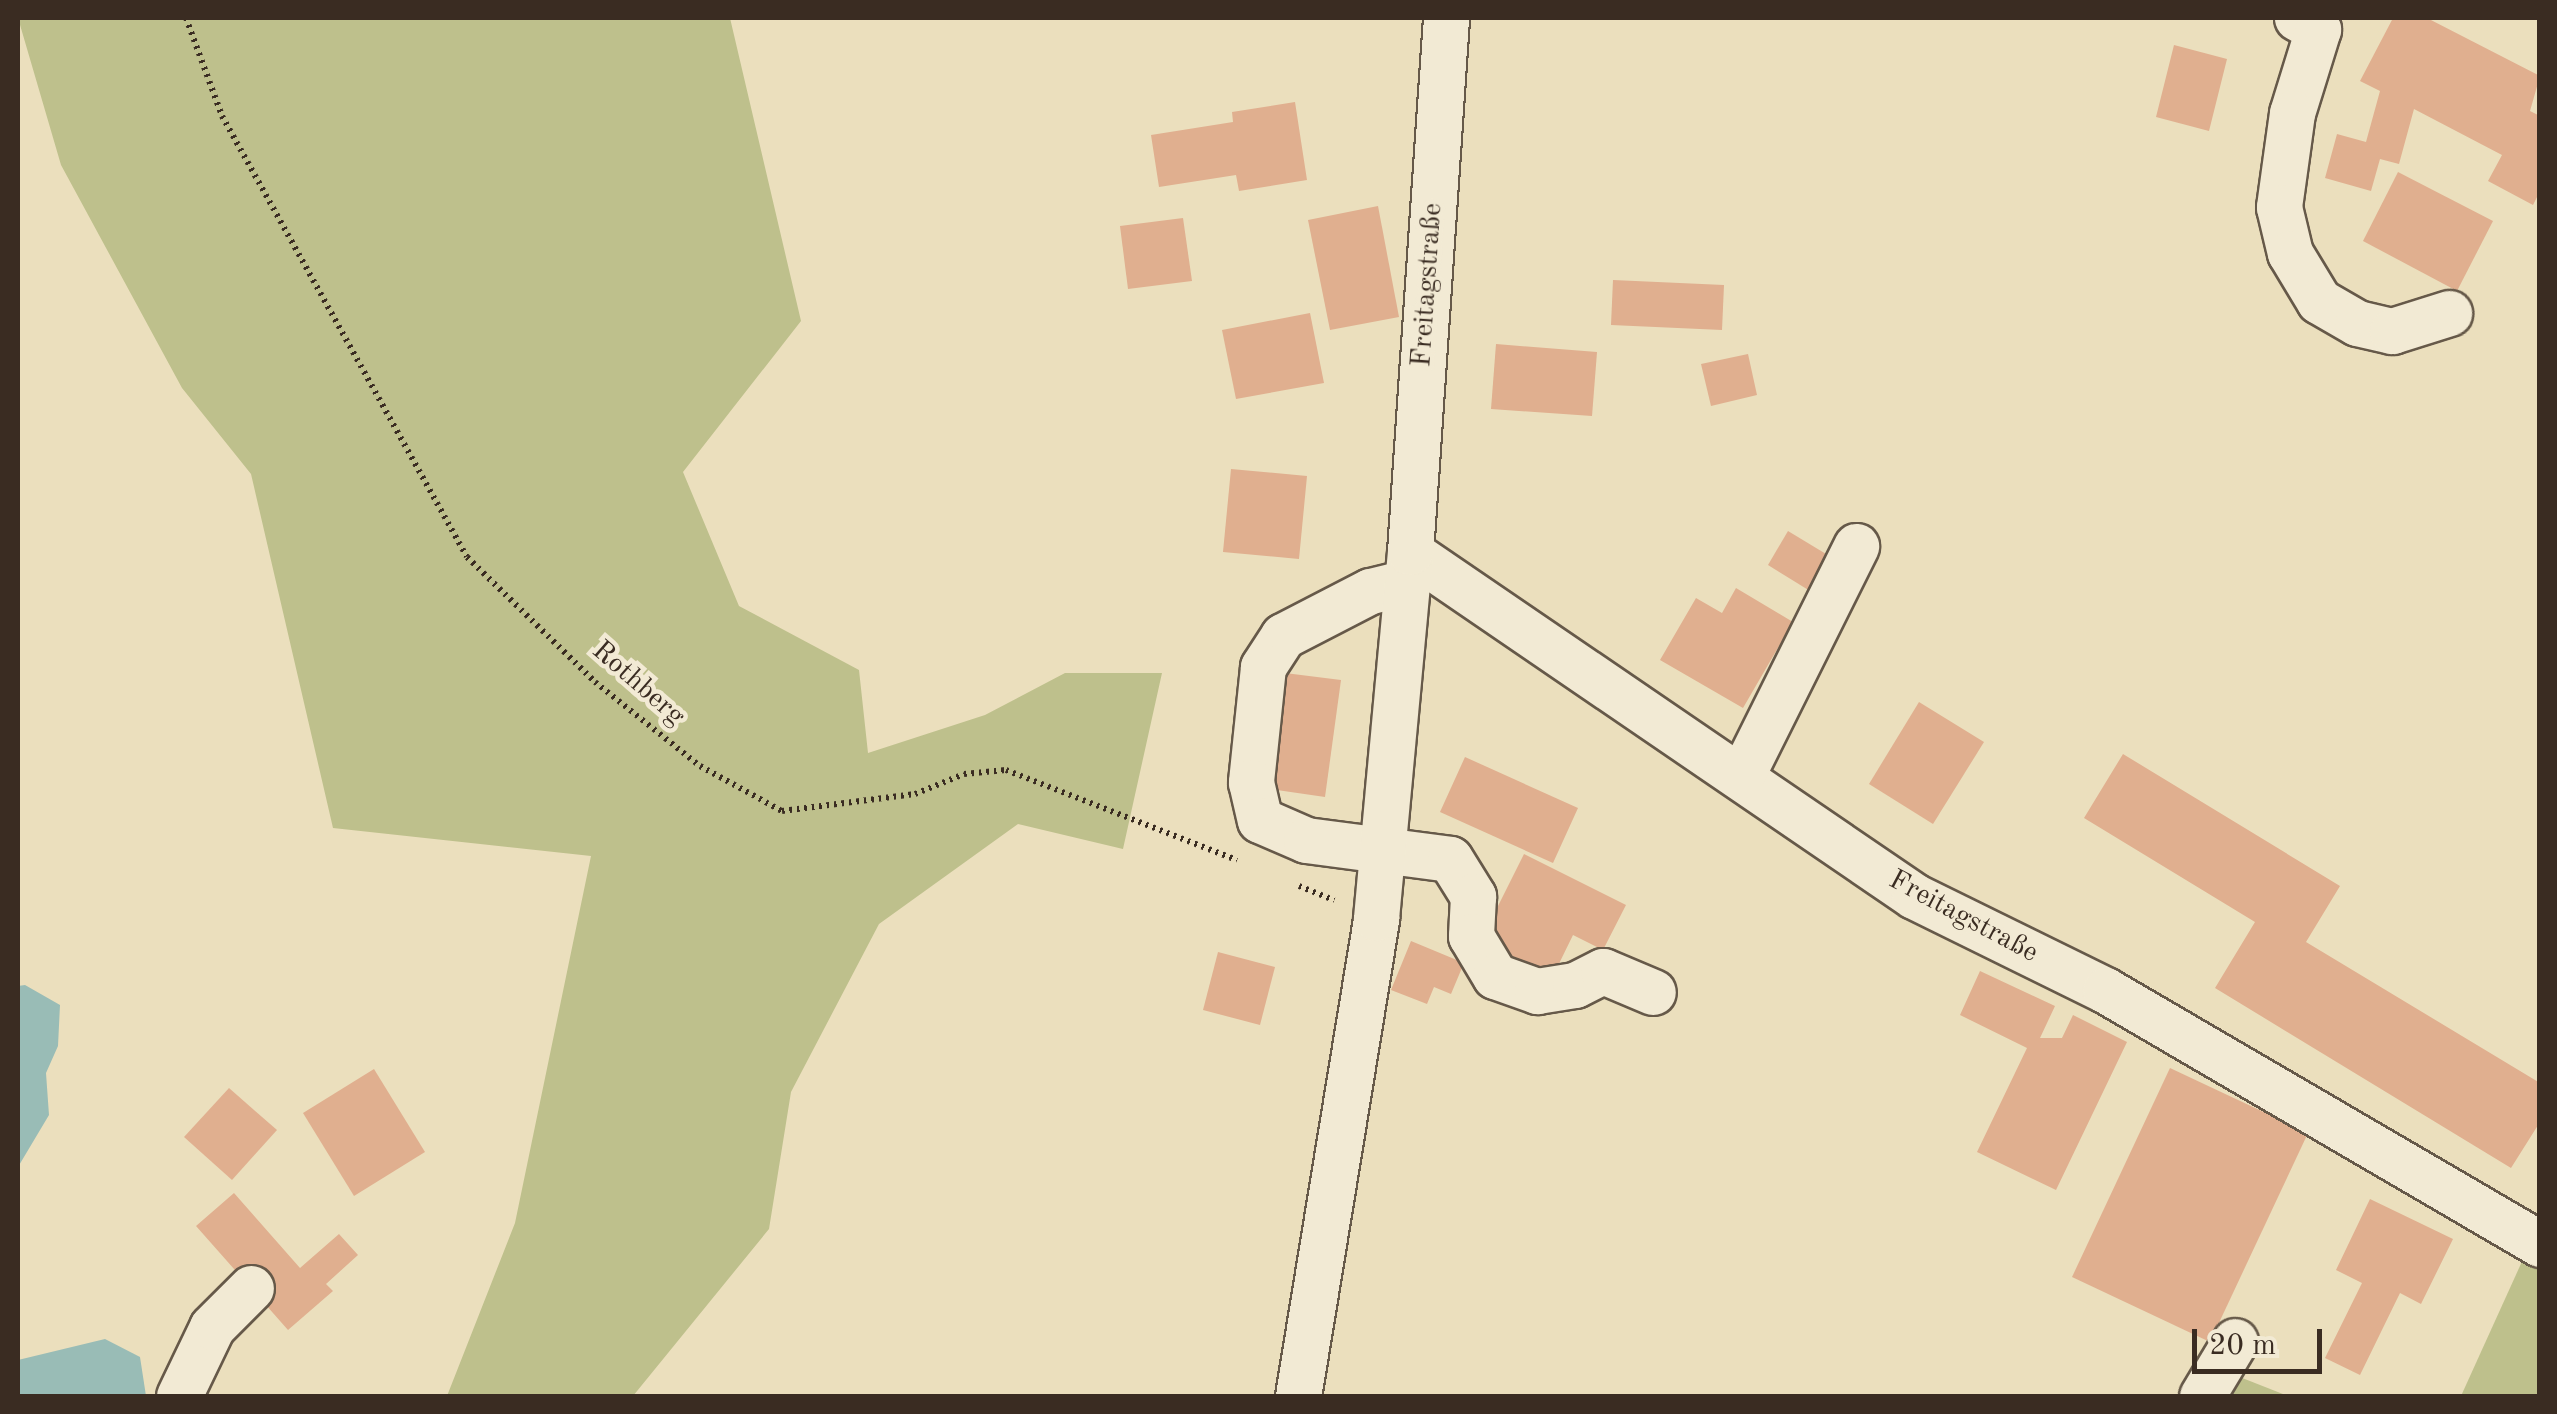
<!DOCTYPE html>
<html>
<head>
<meta charset="utf-8">
<style>
	body { margin:0 }
	#map { position:relative; width:2557px; height:1414px; overflow:hidden; background:#ebdfbd; font-family:"Old Standard TT",serif }
	div>[style] { position:absolute }
	.green>* { inset:0; background:#bec08c }
	.water>* { inset:0; background:#99bcb6 }
	.building>* { inset:0; background:#e0af8f }
	.path>* { height:6px; margin-top:-3px; transform-origin:0; background:repeating-linear-gradient(90deg,#3a2c22 0 2.5px,transparent 0 7.5px) }
	.roads { filter:drop-shadow(2px 0 #665949) drop-shadow(-2px 0 #665949) drop-shadow(0 2px #665949) drop-shadow(0 -2px #665949) }
	.minor>* { height:45px; margin:-22.5px; padding:0 22.5px; transform-origin:22.5px; border-radius:22.5px; background:#f2ead4 }
	span { translate:-50% -50%; white-space:nowrap; text-align:center; line-height:1.15; -webkit-text-stroke:9px #f2ead4; paint-order:stroke }
	.street-label { font-size:28px; color:#3a2c22 }
	.frame { position:absolute; inset:0; border:20px solid #3a2c22; pointer-events:none }
	.scale { position:absolute; left:2192px; top:1329px; width:130px; height:45px; box-sizing:border-box; border:5px solid #3a2c22; border-top:0; padding-left:12px; font-size:30px; line-height:35px; white-space:nowrap; color:#3a2c22; -webkit-text-stroke:8px #f2ead4; paint-order:stroke }
</style>
</head>
<body>
<div id="map">
	<div class="green">
		<div style="clip-path:polygon(18px 18px,730px 18px,801px 321px,683px 472px,739px 606px,859px 670px,868px 753px,985px 715px,1065px 673px,1162px 673px,1123px 849px,1018px 824px,879px 924px,791px 1092px,769px 1229px,633px 1396px,447px 1396px,515px 1223px,591px 856px,333px 828px,251px 474px,182px 388px,61px 165px)"></div>
		<div style="clip-path:polygon(2539px 1224px,2539px 1396px,2461px 1396px)"></div>
		<div style="clip-path:polygon(2227px 1372px,2288px 1396px,2214px 1396px)"></div>
	</div>
	<div class="water">
		<div style="clip-path:polygon(25px 985px,60px 1005px,58px 1046px,46px 1073px,49px 1115px,18px 1167px,18px 986px)"></div>
		<div style="clip-path:polygon(105px 1339px,140px 1357px,146px 1396px,18px 1396px,18px 1360px)"></div>
	</div>
	<div class="building">
		<div style="clip-path:polygon(2393px 18px,2427px 18px,2540px 76px,2530px 111px,2540px 116px,2540px 191px,2533px 205px,2488px 181px,2502px 155px,2414px 109px,2399px 164px,2380px 159px,2371px 191px,2325px 178px,2337px 134px,2366px 142px,2380px 91px,2360px 81px)"></div>
		<div style="clip-path:polygon(2174px 45px,2227px 59px,2209px 131px,2156px 117px)"></div>
		<div style="clip-path:polygon(1295px 102px,1307px 180px,1239px 191px,1236px 175px,1159px 187px,1151px 135px,1233px 122px,1232px 112px)"></div>
		<div style="clip-path:polygon(2398px 172px,2493px 221px,2457px 291px,2363px 241px)"></div>
		<div style="clip-path:polygon(1378px 206px,1399px 317px,1330px 330px,1308px 220px)"></div>
		<div style="clip-path:polygon(1183px 218px,1192px 281px,1128px 289px,1120px 226px)"></div>
		<div style="clip-path:polygon(1613px 280px,1724px 285px,1722px 330px,1611px 325px)"></div>
		<div style="clip-path:polygon(1310px 313px,1324px 383px,1236px 399px,1222px 330px)"></div>
		<div style="clip-path:polygon(1496px 344px,1597px 352px,1592px 416px,1491px 409px)"></div>
		<div style="clip-path:polygon(1748px 354px,1757px 395px,1711px 406px,1701px 364px)"></div>
		<div style="clip-path:polygon(1231px 469px,1307px 476px,1299px 559px,1223px 552px)"></div>
		<div style="clip-path:polygon(1788px 531px,1831px 557px,1810px 591px,1768px 565px)"></div>
		<div style="clip-path:polygon(1736px 588px,1793px 622px,1743px 708px,1660px 660px,1696px 598px,1722px 613px)"></div>
		<div style="clip-path:polygon(1285px 673px,1341px 680px,1325px 797px,1270px 789px)"></div>
		<div style="clip-path:polygon(1919px 702px,1984px 742px,1933px 824px,1869px 784px)"></div>
		<div style="clip-path:polygon(2123px 754px,2340px 886px,2306px 942px,2540px 1083px,2540px 1122px,2511px 1168px,2215px 988px,2255px 922px,2084px 818px)"></div>
		<div style="clip-path:polygon(1465px 757px,1578px 808px,1553px 863px,1440px 812px)"></div>
		<div style="clip-path:polygon(1524px 854px,1626px 905px,1603px 950px,1573px 935px,1552px 978px,1480px 942px)"></div>
		<div style="clip-path:polygon(1411px 941px,1464px 963px,1451px 994px,1434px 987px,1427px 1004px,1391px 990px)"></div>
		<div style="clip-path:polygon(1218px 952px,1275px 967px,1260px 1025px,1203px 1010px)"></div>
		<div style="clip-path:polygon(1980px 971px,2055px 1006px,2040px 1038px,2062px 1038px,2073px 1015px,2127px 1042px,2056px 1190px,1977px 1152px,2027px 1048px,1960px 1015px)"></div>
		<div style="clip-path:polygon(2170px 1068px,2308px 1133px,2210px 1342px,2072px 1277px)"></div>
		<div style="clip-path:polygon(374px 1069px,425px 1152px,354px 1196px,303px 1113px)"></div>
		<div style="clip-path:polygon(229px 1088px,277px 1130px,232px 1180px,184px 1137px)"></div>
		<div style="clip-path:polygon(234px 1193px,300px 1268px,339px 1234px,358px 1255px,326px 1284px,333px 1291px,288px 1330px,196px 1226px)"></div>
		<div style="clip-path:polygon(2370px 1199px,2453px 1239px,2421px 1304px,2400px 1293px,2360px 1375px,2325px 1358px,2362px 1283px,2336px 1270px)"></div>
	</div>
	<div class="path">
		<div style="left:186px;top:18px;width:104px;rotate:69.8deg"></div>
		<div style="left:222px;top:116px;width:504px;rotate:60.95deg"></div>
		<div style="left:467px;top:557px;width:179px;rotate:44.3deg"></div>
		<div style="left:595px;top:682px;width:134px;rotate:38.7deg"></div>
		<div style="left:700px;top:766px;width:94px;rotate:28.8deg"></div>
		<div style="left:782px;top:811px;width:134px;rotate:-7.3deg"></div>
		<div style="left:915px;top:794px;width:53px;rotate:-22.2deg"></div>
		<div style="left:964px;top:774px;width:42px;rotate:-5.4deg"></div>
		<div style="left:1006px;top:770px;width:248px;rotate:21.3deg"></div>
		<div style="left:1299px;top:886px;width:38px;rotate:22deg"></div>
	</div>
	<div class="roads">
		<div class="minor">
			<div style="left:2297px;top:18px;width:24px;rotate:28deg"></div>
			<div style="left:2318px;top:29px;width:88px;rotate:107.2deg"></div>
			<div style="left:2292px;top:113px;width:95px;rotate:97.9deg"></div>
			<div style="left:2279px;top:207px;width:47px;rotate:76.6deg"></div>
			<div style="left:2290px;top:253px;width:56px;rotate:58.9deg"></div>
			<div style="left:2319px;top:301px;width:44px;rotate:30.1deg"></div>
			<div style="left:2357px;top:323px;width:36px;rotate:13deg"></div>
			<div style="left:2392px;top:331px;width:60px;rotate:-17.5deg"></div>
			<div style="left:1410px;top:552px;width:610px;rotate:34.32deg"></div>
			<div style="left:1914px;top:896px;width:213px;rotate:26.2deg"></div>
			<div style="left:2105px;top:990px;width:504px;rotate:30.28deg"></div>
			<div style="left:1407px;top:582px;width:38px;rotate:166deg"></div>
			<div style="left:1370px;top:591px;width:98px;rotate:152.7deg"></div>
			<div style="left:1283px;top:636px;width:37px;rotate:123deg"></div>
			<div style="left:1263px;top:667px;width:116px;rotate:96deg"></div>
			<div style="left:1251px;top:782px;width:39px;rotate:77deg"></div>
			<div style="left:1260px;top:820px;width:50px;rotate:23.5deg"></div>
			<div style="left:1306px;top:840px;width:145px;rotate:7.5deg"></div>
			<div style="left:1450px;top:859px;width:44px;rotate:58.1deg"></div>
			<div style="left:1473px;top:896px;width:40px;rotate:92.9deg"></div>
			<div style="left:1471px;top:936px;width:47px;rotate:59deg"></div>
			<div style="left:1495px;top:976px;width:45px;rotate:19.7deg"></div>
			<div style="left:1537px;top:991px;width:38px;rotate:-9deg"></div>
			<div style="left:1575px;top:985px;width:31px;rotate:-27deg"></div>
			<div style="left:1603px;top:971px;width:54px;rotate:22.8deg"></div>
			<div style="left:1742px;top:775px;width:256px;rotate:-63.5deg"></div>
			<div style="left:179px;top:1396px;width:76px;rotate:-64.4deg"></div>
			<div style="left:212px;top:1327px;width:55px;rotate:-45deg"></div>
			<div style="left:1298px;top:1396px;width:484px;rotate:-80.7deg"></div>
			<div style="left:1376px;top:918px;width:368px;rotate:-84.7deg"></div>
			<div style="left:1410px;top:552px;width:535px;rotate:-86.14deg"></div>
			<div style="left:2202px;top:1396px;width:64px;rotate:-59deg"></div>
		</div>
	</div>
	<div class="street-label">
		<span style="left:1428px;top:285px;rotate:-86deg">Freitagstraße</span>
		<span style="left:638px;top:684px;rotate:41deg">Rothberg</span>
		<span style="left:1963px;top:917px;rotate:28deg">Freitagstraße</span>
	</div>
	<div class="frame"></div>
	<div class="scale">20 m</div>
</div>
</body>
</html>
